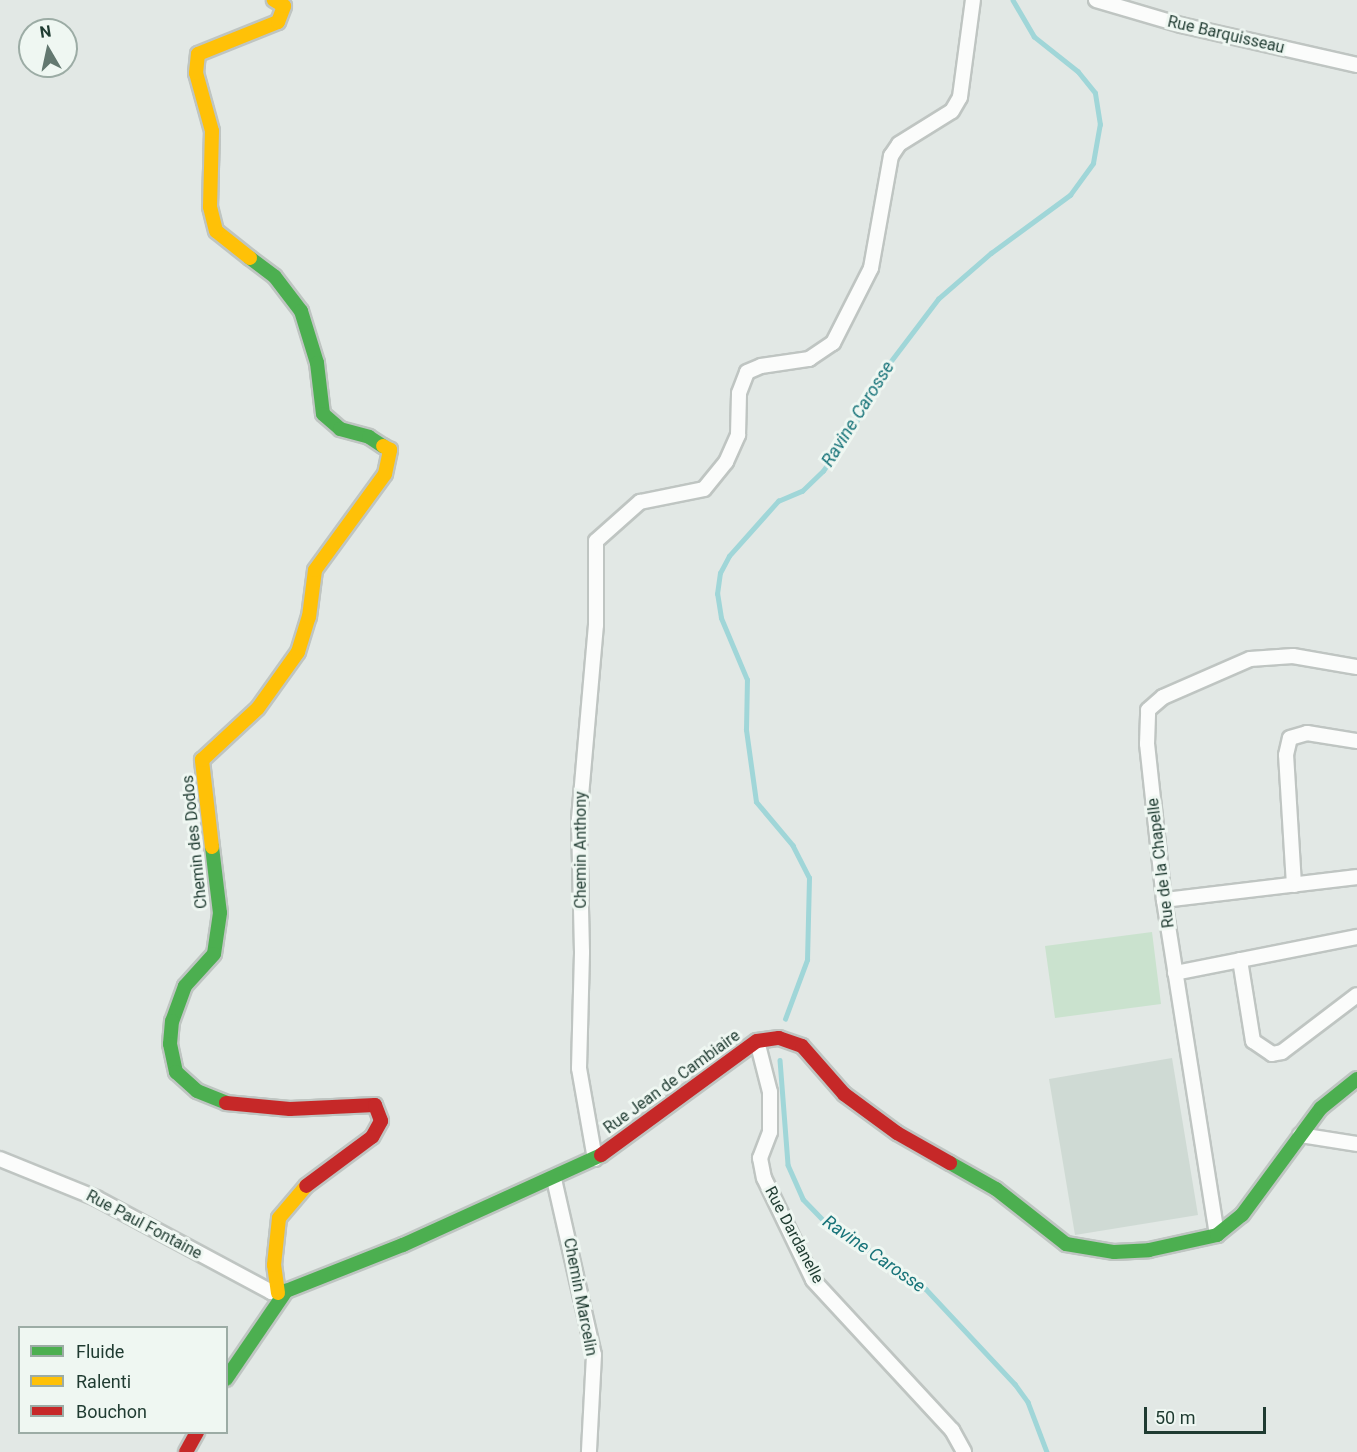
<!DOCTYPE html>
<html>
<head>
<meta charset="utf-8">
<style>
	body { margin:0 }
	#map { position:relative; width:1357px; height:1452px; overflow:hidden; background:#e2e8e5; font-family:Roboto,sans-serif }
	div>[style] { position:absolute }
	.built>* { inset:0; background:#cfdad4 }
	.green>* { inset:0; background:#cae2ce }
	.stream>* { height:4.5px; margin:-2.25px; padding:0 2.25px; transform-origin:2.25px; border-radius:2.25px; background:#a0d6d8 }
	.roads { filter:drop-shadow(2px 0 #bfc5c2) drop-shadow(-2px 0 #bfc5c2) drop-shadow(0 2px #bfc5c2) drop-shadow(0 -2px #bfc5c2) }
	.street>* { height:14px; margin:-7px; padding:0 7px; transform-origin:7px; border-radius:7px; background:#fbfcfb }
	.fast>* { height:14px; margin:-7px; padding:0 7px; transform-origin:7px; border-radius:7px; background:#4caf50 }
	.slow>* { height:14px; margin:-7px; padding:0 7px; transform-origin:7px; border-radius:7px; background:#ffc107 }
	.jam>* { height:14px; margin:-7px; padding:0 7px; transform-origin:7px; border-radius:7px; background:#c62828 }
	span { translate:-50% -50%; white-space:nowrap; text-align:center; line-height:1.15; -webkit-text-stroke:6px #eff7f2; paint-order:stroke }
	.street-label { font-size:16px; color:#1f3b31 }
	.water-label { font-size:18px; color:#177379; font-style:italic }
	.legend { position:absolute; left:18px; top:1326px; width:210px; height:108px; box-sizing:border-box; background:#eff7f2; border:2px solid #9caca5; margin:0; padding:8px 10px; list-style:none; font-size:18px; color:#1f3b31 }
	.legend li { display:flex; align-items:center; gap:12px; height:30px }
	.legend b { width:30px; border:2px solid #9caca5 }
	.north { position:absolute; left:18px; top:18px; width:60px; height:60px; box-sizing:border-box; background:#eff7f2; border:2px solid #9caca5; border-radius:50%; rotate:351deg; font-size:16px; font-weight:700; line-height:24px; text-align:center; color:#1f3b31 }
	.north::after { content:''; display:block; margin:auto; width:21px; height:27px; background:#637870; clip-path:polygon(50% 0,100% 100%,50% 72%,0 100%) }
	.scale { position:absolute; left:1144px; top:1407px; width:122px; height:27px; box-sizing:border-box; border:3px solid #1f3b31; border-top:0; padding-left:8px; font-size:18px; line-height:21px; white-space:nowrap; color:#1f3b31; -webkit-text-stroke:4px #eff7f2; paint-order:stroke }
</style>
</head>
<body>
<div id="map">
	<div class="built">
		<div style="clip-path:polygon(1172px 1058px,1198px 1215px,1075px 1235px,1049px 1079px)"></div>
	</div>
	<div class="green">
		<div style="clip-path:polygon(1152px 932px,1161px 1004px,1055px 1018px,1045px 946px)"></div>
	</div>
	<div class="stream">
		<div style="left:785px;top:1019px;width:63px;rotate:-69.6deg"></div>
		<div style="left:807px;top:960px;width:82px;rotate:-88.6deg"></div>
		<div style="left:809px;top:878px;width:36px;rotate:-117deg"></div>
		<div style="left:793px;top:846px;width:57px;rotate:-130.1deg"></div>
		<div style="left:756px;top:802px;width:73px;rotate:-97.9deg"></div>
		<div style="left:746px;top:730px;width:50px;rotate:-88.9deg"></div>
		<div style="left:747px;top:680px;width:67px;rotate:-112.8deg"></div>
		<div style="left:721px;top:618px;width:24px;rotate:-99deg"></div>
		<div style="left:717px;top:594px;width:21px;rotate:-82deg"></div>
		<div style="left:720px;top:573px;width:19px;rotate:-62deg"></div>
		<div style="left:729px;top:556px;width:74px;rotate:-48.3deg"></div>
		<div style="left:778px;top:501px;width:26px;rotate:-23deg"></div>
		<div style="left:802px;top:491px;width:29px;rotate:-44deg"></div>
		<div style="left:823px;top:471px;width:57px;rotate:-55.8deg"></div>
		<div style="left:855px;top:424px;width:51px;rotate:-63.4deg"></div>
		<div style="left:878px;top:378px;width:99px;rotate:-52.8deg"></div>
		<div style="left:938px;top:299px;width:70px;rotate:-41deg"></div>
		<div style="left:991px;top:253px;width:98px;rotate:-36.3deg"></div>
		<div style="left:1070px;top:195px;width:39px;rotate:-54deg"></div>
		<div style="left:1093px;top:163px;width:39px;rotate:-80deg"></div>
		<div style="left:1100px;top:125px;width:32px;rotate:-99deg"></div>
		<div style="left:1095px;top:93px;width:27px;rotate:-129deg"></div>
		<div style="left:1078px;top:72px;width:56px;rotate:-141.5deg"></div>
		<div style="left:1034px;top:37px;width:42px;rotate:-120.3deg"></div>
		<div style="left:780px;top:1060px;width:105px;rotate:85.6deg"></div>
		<div style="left:788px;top:1165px;width:37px;rotate:66deg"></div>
		<div style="left:803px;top:1199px;width:42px;rotate:46deg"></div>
		<div style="left:832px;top:1229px;width:78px;rotate:29.8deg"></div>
		<div style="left:900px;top:1268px;width:33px;rotate:39deg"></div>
		<div style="left:926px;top:1289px;width:130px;rotate:46.9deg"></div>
		<div style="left:1015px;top:1384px;width:22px;rotate:54deg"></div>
		<div style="left:1028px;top:1402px;width:53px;rotate:69.2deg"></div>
	</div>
	<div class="roads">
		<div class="street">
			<div style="left:1096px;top:0;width:89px;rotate:16.4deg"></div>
			<div style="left:1181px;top:25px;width:180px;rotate:12.8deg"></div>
			<div style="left:1294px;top:885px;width:130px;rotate:-93.5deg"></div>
			<div style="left:1286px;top:755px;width:17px;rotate:-77deg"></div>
			<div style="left:1290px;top:738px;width:18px;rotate:-16deg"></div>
			<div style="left:1307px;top:733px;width:51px;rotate:9.1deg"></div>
			<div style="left:1164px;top:900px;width:194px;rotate:-6.8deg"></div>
			<div style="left:1240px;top:960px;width:82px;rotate:80.9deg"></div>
			<div style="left:1253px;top:1041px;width:23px;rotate:34deg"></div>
			<div style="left:1272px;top:1054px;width:10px;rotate:-11deg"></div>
			<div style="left:1282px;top:1052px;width:94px;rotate:-37.2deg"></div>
			<div style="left:1175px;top:973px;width:186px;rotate:-11.2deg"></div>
			<div style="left:757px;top:1041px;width:53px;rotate:75.7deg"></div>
			<div style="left:770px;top:1092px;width:40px;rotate:90deg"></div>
			<div style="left:770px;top:1132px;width:28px;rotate:111deg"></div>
			<div style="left:760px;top:1158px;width:20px;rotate:79deg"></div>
			<div style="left:764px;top:1178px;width:113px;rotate:64.3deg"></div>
			<div style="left:813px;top:1280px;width:205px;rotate:47.2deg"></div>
			<div style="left:952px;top:1430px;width:25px;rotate:61deg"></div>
			<div style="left:1300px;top:1135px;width:58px;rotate:9deg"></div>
			<div style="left:0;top:1159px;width:104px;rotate:22.1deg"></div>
			<div style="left:96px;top:1198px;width:199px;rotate:28.2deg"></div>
			<div style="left:271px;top:1292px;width:13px;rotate:-4deg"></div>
			<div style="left:595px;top:1159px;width:92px;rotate:-100deg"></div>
			<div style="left:579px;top:1068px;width:116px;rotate:-88.5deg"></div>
			<div style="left:582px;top:952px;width:133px;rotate:-91.3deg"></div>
			<div style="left:579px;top:819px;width:195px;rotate:-85deg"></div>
			<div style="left:596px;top:625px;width:84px;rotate:-90deg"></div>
			<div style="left:596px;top:541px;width:59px;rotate:-41.6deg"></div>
			<div style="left:640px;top:502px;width:65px;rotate:-11.5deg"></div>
			<div style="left:704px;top:489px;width:35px;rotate:-51deg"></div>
			<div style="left:726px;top:462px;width:30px;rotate:-66deg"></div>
			<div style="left:738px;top:435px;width:42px;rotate:-88.6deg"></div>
			<div style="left:739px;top:393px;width:22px;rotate:-69deg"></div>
			<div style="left:747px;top:372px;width:15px;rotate:-23deg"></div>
			<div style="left:761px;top:366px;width:49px;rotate:-8.3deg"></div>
			<div style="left:809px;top:359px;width:29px;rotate:-34deg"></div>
			<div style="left:833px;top:343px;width:84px;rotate:-63.1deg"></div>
			<div style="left:871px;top:268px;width:114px;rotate:-79.9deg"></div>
			<div style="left:891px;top:156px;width:14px;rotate:-56deg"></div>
			<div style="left:899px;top:144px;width:62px;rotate:-31.9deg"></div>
			<div style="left:952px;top:111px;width:16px;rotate:-60deg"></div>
			<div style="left:960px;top:97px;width:98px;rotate:-82.4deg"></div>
			<div style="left:554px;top:1179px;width:180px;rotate:77.2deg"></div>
			<div style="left:594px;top:1355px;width:97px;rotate:93deg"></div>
			<div style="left:1217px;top:1235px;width:339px;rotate:-99deg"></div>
			<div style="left:1164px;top:900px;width:157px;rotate:-96.2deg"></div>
			<div style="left:1147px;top:744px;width:34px;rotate:-88deg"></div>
			<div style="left:1148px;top:710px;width:20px;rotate:-41deg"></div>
			<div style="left:1163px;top:697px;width:95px;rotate:-23.6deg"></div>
			<div style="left:1250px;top:659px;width:43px;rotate:-4deg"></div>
			<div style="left:1293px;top:656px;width:65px;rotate:9.8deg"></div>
		</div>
		<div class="fast">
			<div style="left:250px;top:258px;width:31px;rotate:37deg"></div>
			<div style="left:275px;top:277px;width:43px;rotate:52.6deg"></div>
			<div style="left:301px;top:311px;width:54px;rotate:72.9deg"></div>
			<div style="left:317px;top:363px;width:51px;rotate:83.3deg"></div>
			<div style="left:323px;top:414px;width:23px;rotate:41deg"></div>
			<div style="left:340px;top:429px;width:30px;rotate:15deg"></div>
			<div style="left:369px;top:437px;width:17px;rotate:33deg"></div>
			<div style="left:212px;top:847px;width:66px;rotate:83.1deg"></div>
			<div style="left:220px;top:913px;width:41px;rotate:98.3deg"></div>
			<div style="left:214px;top:954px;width:43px;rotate:132.2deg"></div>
			<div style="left:185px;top:986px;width:37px;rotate:110deg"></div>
			<div style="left:172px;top:1021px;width:23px;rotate:95deg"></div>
			<div style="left:170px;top:1044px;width:29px;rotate:78deg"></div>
			<div style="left:176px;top:1072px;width:28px;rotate:42deg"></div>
			<div style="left:197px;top:1091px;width:31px;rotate:22deg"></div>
			<div style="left:950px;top:1163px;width:53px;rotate:29.5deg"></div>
			<div style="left:996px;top:1189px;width:89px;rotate:38.2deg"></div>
			<div style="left:1066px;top:1244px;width:49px;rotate:9.5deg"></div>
			<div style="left:1114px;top:1252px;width:35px;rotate:-3deg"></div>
			<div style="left:1149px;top:1250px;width:70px;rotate:-12.4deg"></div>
			<div style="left:1217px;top:1235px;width:32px;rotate:-39deg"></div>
			<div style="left:1242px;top:1215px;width:133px;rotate:-53.6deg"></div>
			<div style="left:1321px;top:1108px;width:46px;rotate:-38.9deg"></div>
			<div style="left:226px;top:1379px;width:107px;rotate:-55.7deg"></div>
			<div style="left:286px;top:1291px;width:126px;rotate:-21.5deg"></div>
			<div style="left:403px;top:1245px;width:217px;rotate:-24.4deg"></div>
		</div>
		<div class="slow">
			<div style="left:250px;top:258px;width:43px;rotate:-141.5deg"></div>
			<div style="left:216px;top:231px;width:25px;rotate:-104deg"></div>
			<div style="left:210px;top:207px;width:76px;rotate:-88.5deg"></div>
			<div style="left:212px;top:131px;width:60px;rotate:-105.4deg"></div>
			<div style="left:196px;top:73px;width:19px;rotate:-84deg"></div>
			<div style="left:198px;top:54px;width:86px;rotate:-21.8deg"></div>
			<div style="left:278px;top:22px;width:17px;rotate:-69deg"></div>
			<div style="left:284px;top:6px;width:12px;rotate:-149deg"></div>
			<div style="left:212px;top:847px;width:88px;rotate:-96.6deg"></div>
			<div style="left:202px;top:760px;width:76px;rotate:-42.9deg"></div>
			<div style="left:258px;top:708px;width:69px;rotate:-54.5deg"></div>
			<div style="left:298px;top:652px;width:37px;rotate:-73deg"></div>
			<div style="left:309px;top:617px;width:47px;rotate:-82.7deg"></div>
			<div style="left:315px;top:570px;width:119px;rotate:-53.9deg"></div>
			<div style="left:385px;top:474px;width:25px;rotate:-78deg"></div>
			<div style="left:390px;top:450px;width:8px;rotate:-150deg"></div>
			<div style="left:278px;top:1293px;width:28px;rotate:-98deg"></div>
			<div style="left:274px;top:1265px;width:47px;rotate:-83.9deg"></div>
			<div style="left:279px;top:1218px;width:42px;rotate:-49.8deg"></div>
		</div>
		<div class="jam">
			<div style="left:226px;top:1103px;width:64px;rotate:5.4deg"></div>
			<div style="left:290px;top:1109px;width:85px;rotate:-2.7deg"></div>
			<div style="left:375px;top:1105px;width:17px;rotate:69deg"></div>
			<div style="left:381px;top:1121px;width:18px;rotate:119deg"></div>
			<div style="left:372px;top:1137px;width:82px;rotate:143.4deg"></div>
			<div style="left:601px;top:1155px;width:193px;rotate:-36.2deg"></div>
			<div style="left:757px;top:1041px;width:22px;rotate:-8deg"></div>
			<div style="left:779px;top:1038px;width:24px;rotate:19deg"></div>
			<div style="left:802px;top:1046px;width:64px;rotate:48.8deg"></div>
			<div style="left:844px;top:1094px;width:66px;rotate:36.3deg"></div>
			<div style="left:897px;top:1133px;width:61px;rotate:29.5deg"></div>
			<div style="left:186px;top:1452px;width:23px;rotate:-61deg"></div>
		</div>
	</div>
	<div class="street-label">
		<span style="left:1226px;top:35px;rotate:13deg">Rue Barquisseau</span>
		<span style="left:195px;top:842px;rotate:-96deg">Chemin des Dodos</span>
		<span style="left:581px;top:850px;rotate:-90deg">Chemin Anthony</span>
		<span style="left:1161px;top:863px;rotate:-97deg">Rue de la Chapelle</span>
		<span style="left:672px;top:1082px;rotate:-36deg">Rue Jean de Cambiaire</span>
		<span style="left:144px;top:1225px;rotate:28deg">Rue Paul Fontaine</span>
		<span style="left:794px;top:1235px;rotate:62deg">Rue Dardanelle</span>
		<span style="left:580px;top:1297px;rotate:79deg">Chemin Marcelin</span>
	</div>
	<div class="water-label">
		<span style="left:858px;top:414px;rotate:-58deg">Ravine Carosse</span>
		<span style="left:874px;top:1254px;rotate:35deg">Ravine Carosse</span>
	</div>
	<ul class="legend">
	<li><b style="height:8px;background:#4caf50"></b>Fluide</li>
	<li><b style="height:8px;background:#ffc107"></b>Ralenti</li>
	<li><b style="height:8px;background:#c62828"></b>Bouchon</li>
	</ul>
	<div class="north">N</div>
	<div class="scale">50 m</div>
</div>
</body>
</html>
